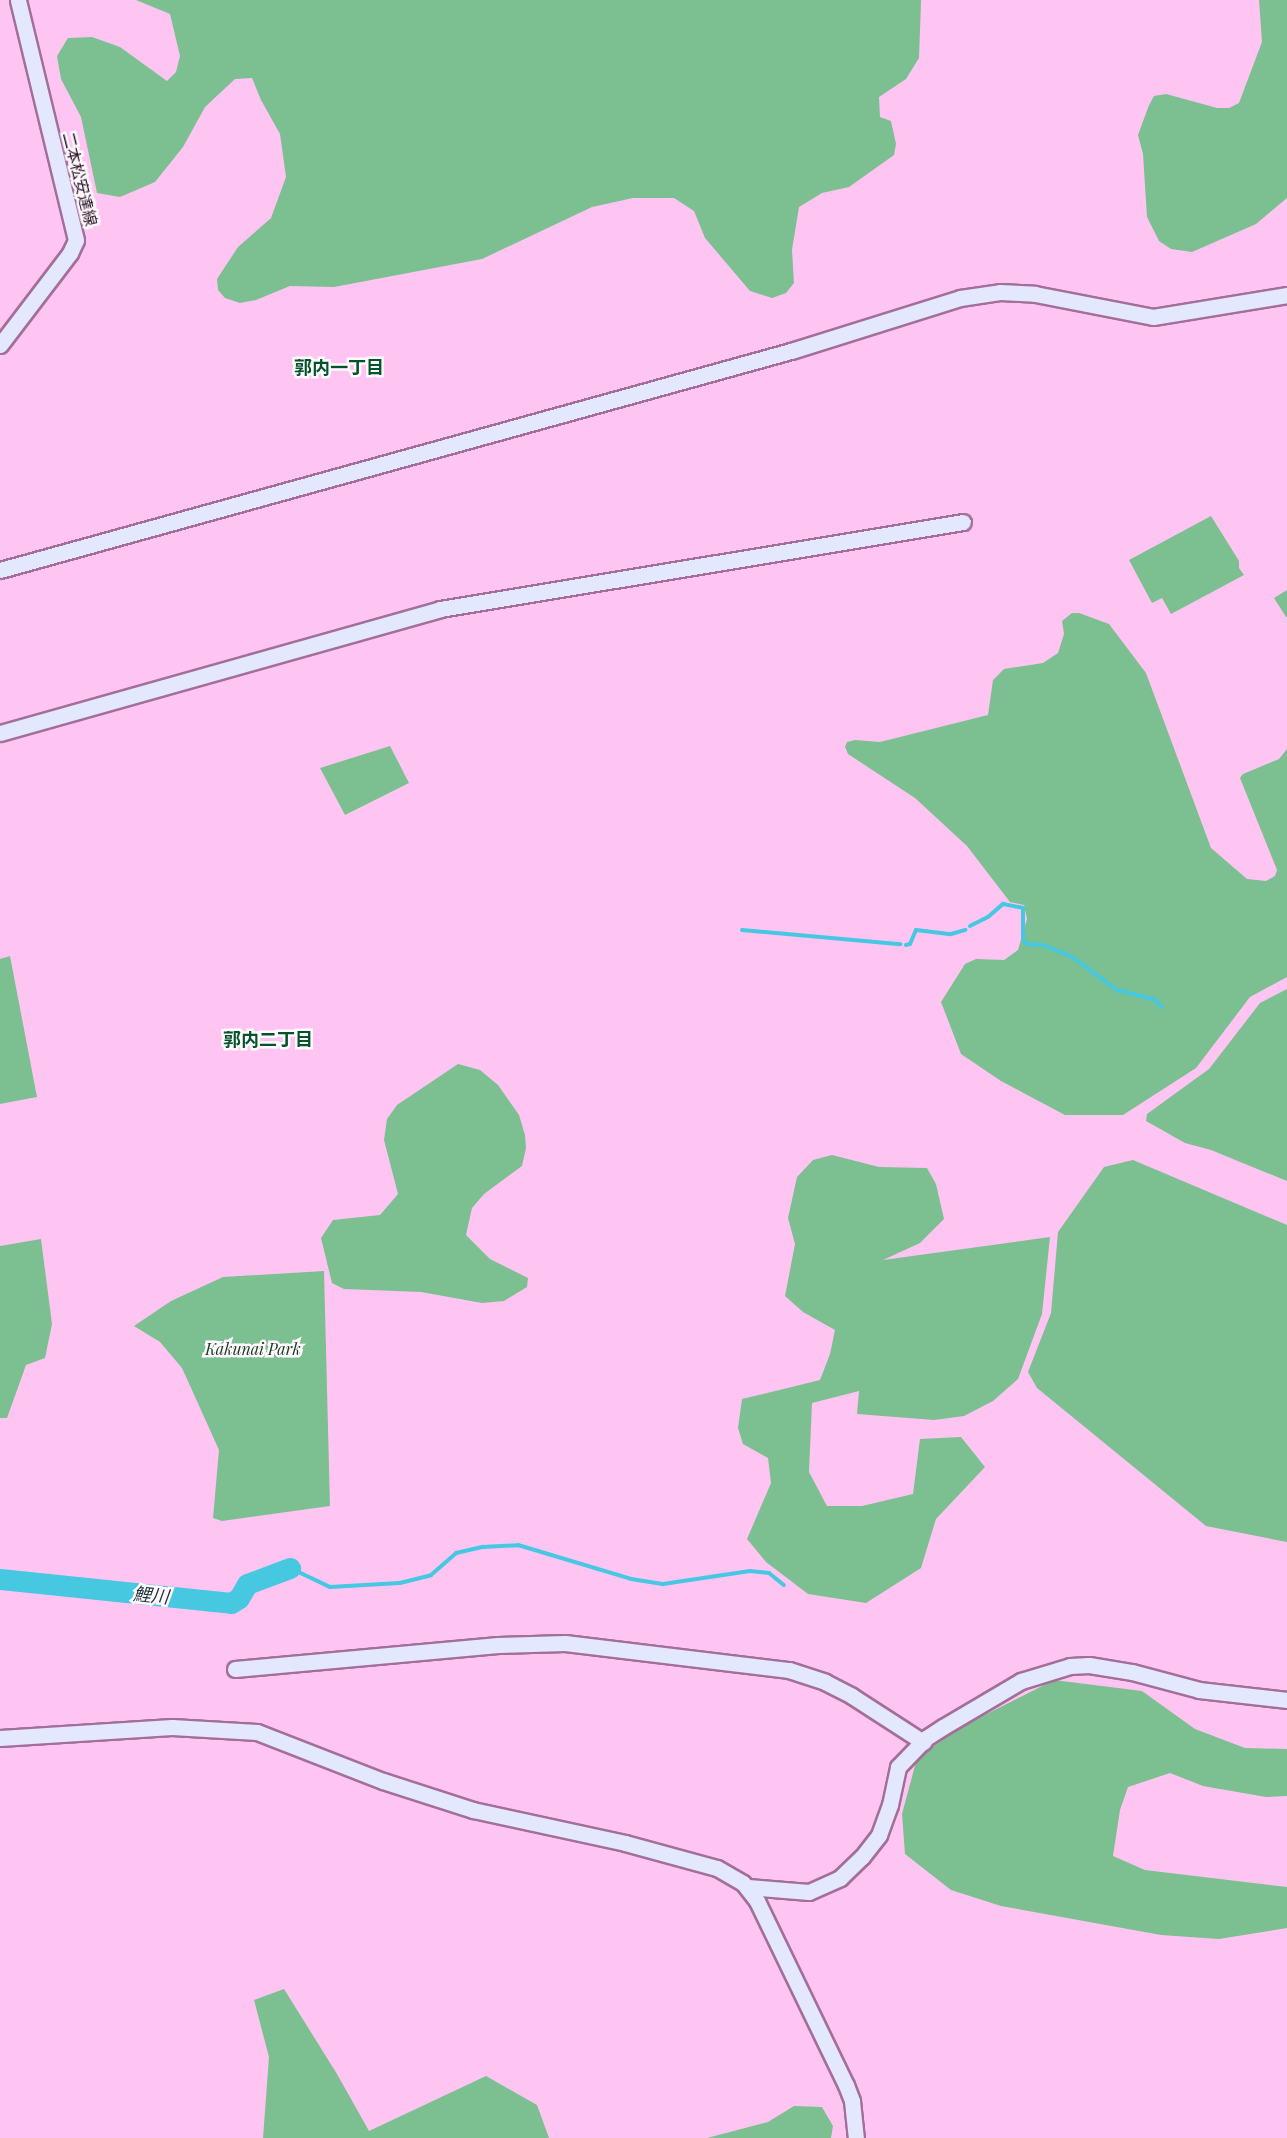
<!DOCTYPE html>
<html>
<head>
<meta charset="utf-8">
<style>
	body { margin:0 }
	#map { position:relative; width:1287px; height:2138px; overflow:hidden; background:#fec5f3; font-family:"Playfair Display","Noto Sans JP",serif }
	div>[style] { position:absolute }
	.green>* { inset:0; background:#7cbf90 }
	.stream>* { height:4px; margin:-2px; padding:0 2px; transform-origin:2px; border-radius:2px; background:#46c8e1 }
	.river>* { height:21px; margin:-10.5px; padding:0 10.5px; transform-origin:10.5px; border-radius:10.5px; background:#46c8e1 }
	.roads { filter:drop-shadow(2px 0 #a36f9a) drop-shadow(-2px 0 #a36f9a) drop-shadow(0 2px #a36f9a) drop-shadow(0 -2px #a36f9a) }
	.secondary>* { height:15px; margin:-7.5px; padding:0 7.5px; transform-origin:7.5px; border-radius:7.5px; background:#e3e8ff }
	span { translate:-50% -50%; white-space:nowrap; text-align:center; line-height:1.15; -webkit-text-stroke:5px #fff9fe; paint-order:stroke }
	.street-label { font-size:16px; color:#2a1627 }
	.park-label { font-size:16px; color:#153922; font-style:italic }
	.neighbourhood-label { font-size:18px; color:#01542a; font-weight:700 }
	.water-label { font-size:18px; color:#1c3236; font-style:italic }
</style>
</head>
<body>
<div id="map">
	<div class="green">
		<div style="clip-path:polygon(136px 0,921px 0,921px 3px,919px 58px,906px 79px,879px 97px,880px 117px,891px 121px,896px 144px,894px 155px,849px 187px,822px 193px,799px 207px,792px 250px,794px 283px,786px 293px,772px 298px,750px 291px,705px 238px,694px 211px,674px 198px,633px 198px,592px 207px,482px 259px,334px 287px,290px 286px,256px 300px,240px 303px,225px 298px,218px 290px,217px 279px,238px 247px,271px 218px,286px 177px,280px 134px,261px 100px,252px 78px,235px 79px,205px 107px,183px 147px,155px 182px,120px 197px,97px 193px,81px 117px,61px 79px,57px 56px,68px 38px,92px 37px,120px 47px,167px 81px,176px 72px,180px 56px,170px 14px)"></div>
		<div style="clip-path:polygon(1259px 0,1287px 0,1287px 198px,1256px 224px,1192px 252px,1171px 249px,1159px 241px,1147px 217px,1143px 154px,1138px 135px,1149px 105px,1154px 96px,1166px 94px,1217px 108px,1229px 108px,1239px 103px,1262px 42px)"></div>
		<div style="clip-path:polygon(1211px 516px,1239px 561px,1239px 568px,1244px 575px,1171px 614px,1162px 598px,1152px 603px,1129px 560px)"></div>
		<div style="clip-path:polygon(1287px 590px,1287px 617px,1286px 617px,1274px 598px)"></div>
		<div style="clip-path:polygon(1072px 613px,1079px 613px,1109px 624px,1146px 673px,1211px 848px,1247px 879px,1266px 881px,1275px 876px,1277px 870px,1240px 778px,1243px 774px,1279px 759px,1287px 749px,1287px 977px,1250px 997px,1196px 1068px,1123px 1115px,1065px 1115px,1001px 1081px,961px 1054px,941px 1002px,965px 964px,976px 959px,1004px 960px,1018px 950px,1027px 919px,1024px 905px,1010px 902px,967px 846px,915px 798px,848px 754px,845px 747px,847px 742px,855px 740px,880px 742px,988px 715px,993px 680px,1004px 669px,1043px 663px,1058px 653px,1064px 634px,1062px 621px)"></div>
		<div style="clip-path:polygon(390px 746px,409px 783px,345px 815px,320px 768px)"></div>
		<div style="clip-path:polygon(10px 956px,37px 1097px,0 1104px,0 959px)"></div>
		<div style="clip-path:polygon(1287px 989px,1287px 1181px,1211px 1150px,1185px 1143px,1146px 1121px,1147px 1114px,1209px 1069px,1260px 1003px)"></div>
		<div style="clip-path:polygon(458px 1064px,480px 1070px,498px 1085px,519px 1115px,525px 1135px,526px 1148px,522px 1166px,484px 1194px,472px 1208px,466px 1235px,490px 1259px,528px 1278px,527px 1287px,504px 1301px,482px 1303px,421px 1292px,344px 1289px,332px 1283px,321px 1238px,333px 1220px,380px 1215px,398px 1194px,384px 1140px,387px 1119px,397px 1105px)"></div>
		<div style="clip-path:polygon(832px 1155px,879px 1167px,927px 1168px,936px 1184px,944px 1219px,920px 1243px,883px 1260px,1050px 1237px,1042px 1314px,1018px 1379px,993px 1401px,964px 1416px,934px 1420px,857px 1414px,859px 1391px,812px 1403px,809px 1472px,827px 1506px,862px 1506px,913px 1494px,920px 1439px,961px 1437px,985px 1467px,936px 1519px,921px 1568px,866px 1603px,808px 1594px,766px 1562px,747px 1539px,771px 1483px,768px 1458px,743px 1444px,738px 1428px,742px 1399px,820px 1380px,830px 1354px,835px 1330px,803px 1312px,785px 1296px,795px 1244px,788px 1218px,797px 1177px,813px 1160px)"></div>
		<div style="clip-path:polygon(1133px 1160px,1287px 1225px,1287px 1542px,1206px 1526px,1037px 1388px,1028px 1372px,1051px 1313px,1058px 1232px,1104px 1167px)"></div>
		<div style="clip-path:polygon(41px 1239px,52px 1324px,45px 1358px,26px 1365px,7px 1418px,0 1418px,0 1246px)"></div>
		<div style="clip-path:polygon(324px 1271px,330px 1506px,222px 1521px,213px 1518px,219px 1450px,182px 1368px,160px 1342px,134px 1326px,171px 1301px,223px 1277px)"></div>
		<div style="clip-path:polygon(1054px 1680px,1142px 1691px,1195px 1729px,1245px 1748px,1287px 1749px,1287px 1796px,1266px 1797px,1203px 1786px,1170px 1773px,1128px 1787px,1120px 1810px,1113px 1856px,1145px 1870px,1287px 1887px,1287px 1928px,1219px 1939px,1161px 1935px,1001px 1906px,951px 1890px,905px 1854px,902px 1814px,917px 1758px,961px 1727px)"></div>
		<div style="clip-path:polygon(284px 1989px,337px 2074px,369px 2131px,486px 2076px,537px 2105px,549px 2138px,263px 2138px,269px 2057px,254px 2000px)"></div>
		<div style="clip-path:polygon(794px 2106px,822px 2107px,833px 2126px,831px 2138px,707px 2138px,768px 2122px)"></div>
	</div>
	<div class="stream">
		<div style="left:970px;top:926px;width:20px;rotate:-27deg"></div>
		<div style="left:988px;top:917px;width:20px;rotate:-41deg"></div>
		<div style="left:1003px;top:904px;width:20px;rotate:11deg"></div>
		<div style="left:1023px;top:908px;width:31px;rotate:90deg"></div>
		<div style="left:1023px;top:939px;width:6px;rotate:51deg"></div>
		<div style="left:1027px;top:944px;width:16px;rotate:4deg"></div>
		<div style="left:1043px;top:945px;width:31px;rotate:22deg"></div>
		<div style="left:1072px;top:957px;width:56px;rotate:36.3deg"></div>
		<div style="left:1117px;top:990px;width:38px;rotate:14deg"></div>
		<div style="left:1154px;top:999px;width:11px;rotate:45deg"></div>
		<div style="left:742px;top:930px;width:159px;rotate:5.1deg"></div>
		<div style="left:906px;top:945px;width:4px;rotate:-14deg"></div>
		<div style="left:910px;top:944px;width:15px;rotate:-67deg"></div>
		<div style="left:916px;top:930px;width:35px;rotate:7deg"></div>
		<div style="left:951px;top:934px;width:15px;rotate:-16deg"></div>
		<div style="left:290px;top:1568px;width:44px;rotate:25.4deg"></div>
		<div style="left:330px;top:1587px;width:70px;rotate:-3.3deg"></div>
		<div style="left:400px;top:1583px;width:32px;rotate:-14deg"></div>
		<div style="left:431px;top:1575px;width:33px;rotate:-41deg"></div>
		<div style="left:456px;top:1553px;width:28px;rotate:-13deg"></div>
		<div style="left:483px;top:1547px;width:35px;rotate:-3deg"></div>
		<div style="left:518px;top:1545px;width:118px;rotate:16.7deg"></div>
		<div style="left:631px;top:1579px;width:32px;rotate:9deg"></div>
		<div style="left:663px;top:1584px;width:88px;rotate:-8.5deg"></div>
		<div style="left:750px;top:1571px;width:19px;rotate:6deg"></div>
		<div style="left:769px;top:1573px;width:19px;rotate:39deg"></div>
	</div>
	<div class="river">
		<div style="left:0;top:1579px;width:232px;rotate:5.9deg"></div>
		<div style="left:231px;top:1603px;width:9px;rotate:-32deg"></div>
		<div style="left:239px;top:1598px;width:16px;rotate:-60deg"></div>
		<div style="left:247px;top:1584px;width:46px;rotate:-20.4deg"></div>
	</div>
	<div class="roads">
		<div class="secondary">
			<div style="left:0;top:345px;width:116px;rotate:-52.7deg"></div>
			<div style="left:70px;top:253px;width:14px;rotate:-65deg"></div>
			<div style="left:76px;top:240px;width:247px;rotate:-103.6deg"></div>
			<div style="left:0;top:570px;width:821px;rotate:-15.48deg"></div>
			<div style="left:791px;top:351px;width:177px;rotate:-17.4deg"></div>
			<div style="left:960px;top:298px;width:40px;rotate:-8.5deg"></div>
			<div style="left:1000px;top:292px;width:35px;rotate:3deg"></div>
			<div style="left:1035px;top:294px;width:120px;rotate:11deg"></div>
			<div style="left:1153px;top:317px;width:136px;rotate:-9.3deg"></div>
			<div style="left:0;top:733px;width:457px;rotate:-15.7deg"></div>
			<div style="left:440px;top:609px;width:530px;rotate:-9.44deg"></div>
			<div style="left:235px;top:1669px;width:264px;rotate:-5.2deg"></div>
			<div style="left:498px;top:1645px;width:67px;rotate:-1.7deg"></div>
			<div style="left:565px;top:1643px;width:226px;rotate:6.9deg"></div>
			<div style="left:789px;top:1670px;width:38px;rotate:18deg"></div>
			<div style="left:825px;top:1682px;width:30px;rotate:27deg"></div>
			<div style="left:852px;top:1696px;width:85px;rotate:32.9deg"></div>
			<div style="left:0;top:1738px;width:172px;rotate:-3.7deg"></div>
			<div style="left:172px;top:1727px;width:85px;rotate:3.4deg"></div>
			<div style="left:257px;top:1732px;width:135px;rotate:21.3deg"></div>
			<div style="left:383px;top:1781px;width:95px;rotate:17.9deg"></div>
			<div style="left:473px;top:1810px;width:156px;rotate:12.2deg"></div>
			<div style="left:625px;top:1843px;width:95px;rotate:15.2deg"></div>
			<div style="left:717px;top:1868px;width:30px;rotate:30deg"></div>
			<div style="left:743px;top:1883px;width:23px;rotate:52deg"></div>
			<div style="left:757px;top:1901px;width:204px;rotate:64.2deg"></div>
			<div style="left:846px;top:2085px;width:17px;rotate:69deg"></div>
			<div style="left:852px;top:2101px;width:37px;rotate:84deg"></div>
			<div style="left:748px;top:1887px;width:61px;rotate:4.7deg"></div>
			<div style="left:809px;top:1892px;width:34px;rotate:-24deg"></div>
			<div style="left:840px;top:1878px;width:30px;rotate:-44deg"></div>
			<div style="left:862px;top:1857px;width:28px;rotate:-52deg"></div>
			<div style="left:879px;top:1835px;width:32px;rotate:-70deg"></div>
			<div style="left:890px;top:1805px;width:39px;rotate:-78deg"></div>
			<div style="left:898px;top:1767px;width:40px;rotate:-46deg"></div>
			<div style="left:926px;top:1738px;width:20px;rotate:-33deg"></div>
			<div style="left:943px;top:1727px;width:91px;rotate:-30.5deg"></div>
			<div style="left:1021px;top:1681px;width:51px;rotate:-17deg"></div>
			<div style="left:1070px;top:1666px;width:19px;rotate:-3deg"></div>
			<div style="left:1089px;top:1665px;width:44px;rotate:9.2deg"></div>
			<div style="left:1132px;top:1672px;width:69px;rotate:15deg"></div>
			<div style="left:1199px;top:1690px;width:89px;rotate:6.5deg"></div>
		</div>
	</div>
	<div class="street-label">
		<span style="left:80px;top:179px;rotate:76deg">二本松安達線</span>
	</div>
	<div class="park-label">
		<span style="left:253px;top:1349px">Kakunai Park</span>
	</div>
	<div class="neighbourhood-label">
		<span style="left:339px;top:367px">郭内一丁目</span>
		<span style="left:268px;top:1039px">郭内二丁目</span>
	</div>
	<div class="water-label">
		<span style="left:151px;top:1595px;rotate:6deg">鯉川</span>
	</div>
</div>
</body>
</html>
